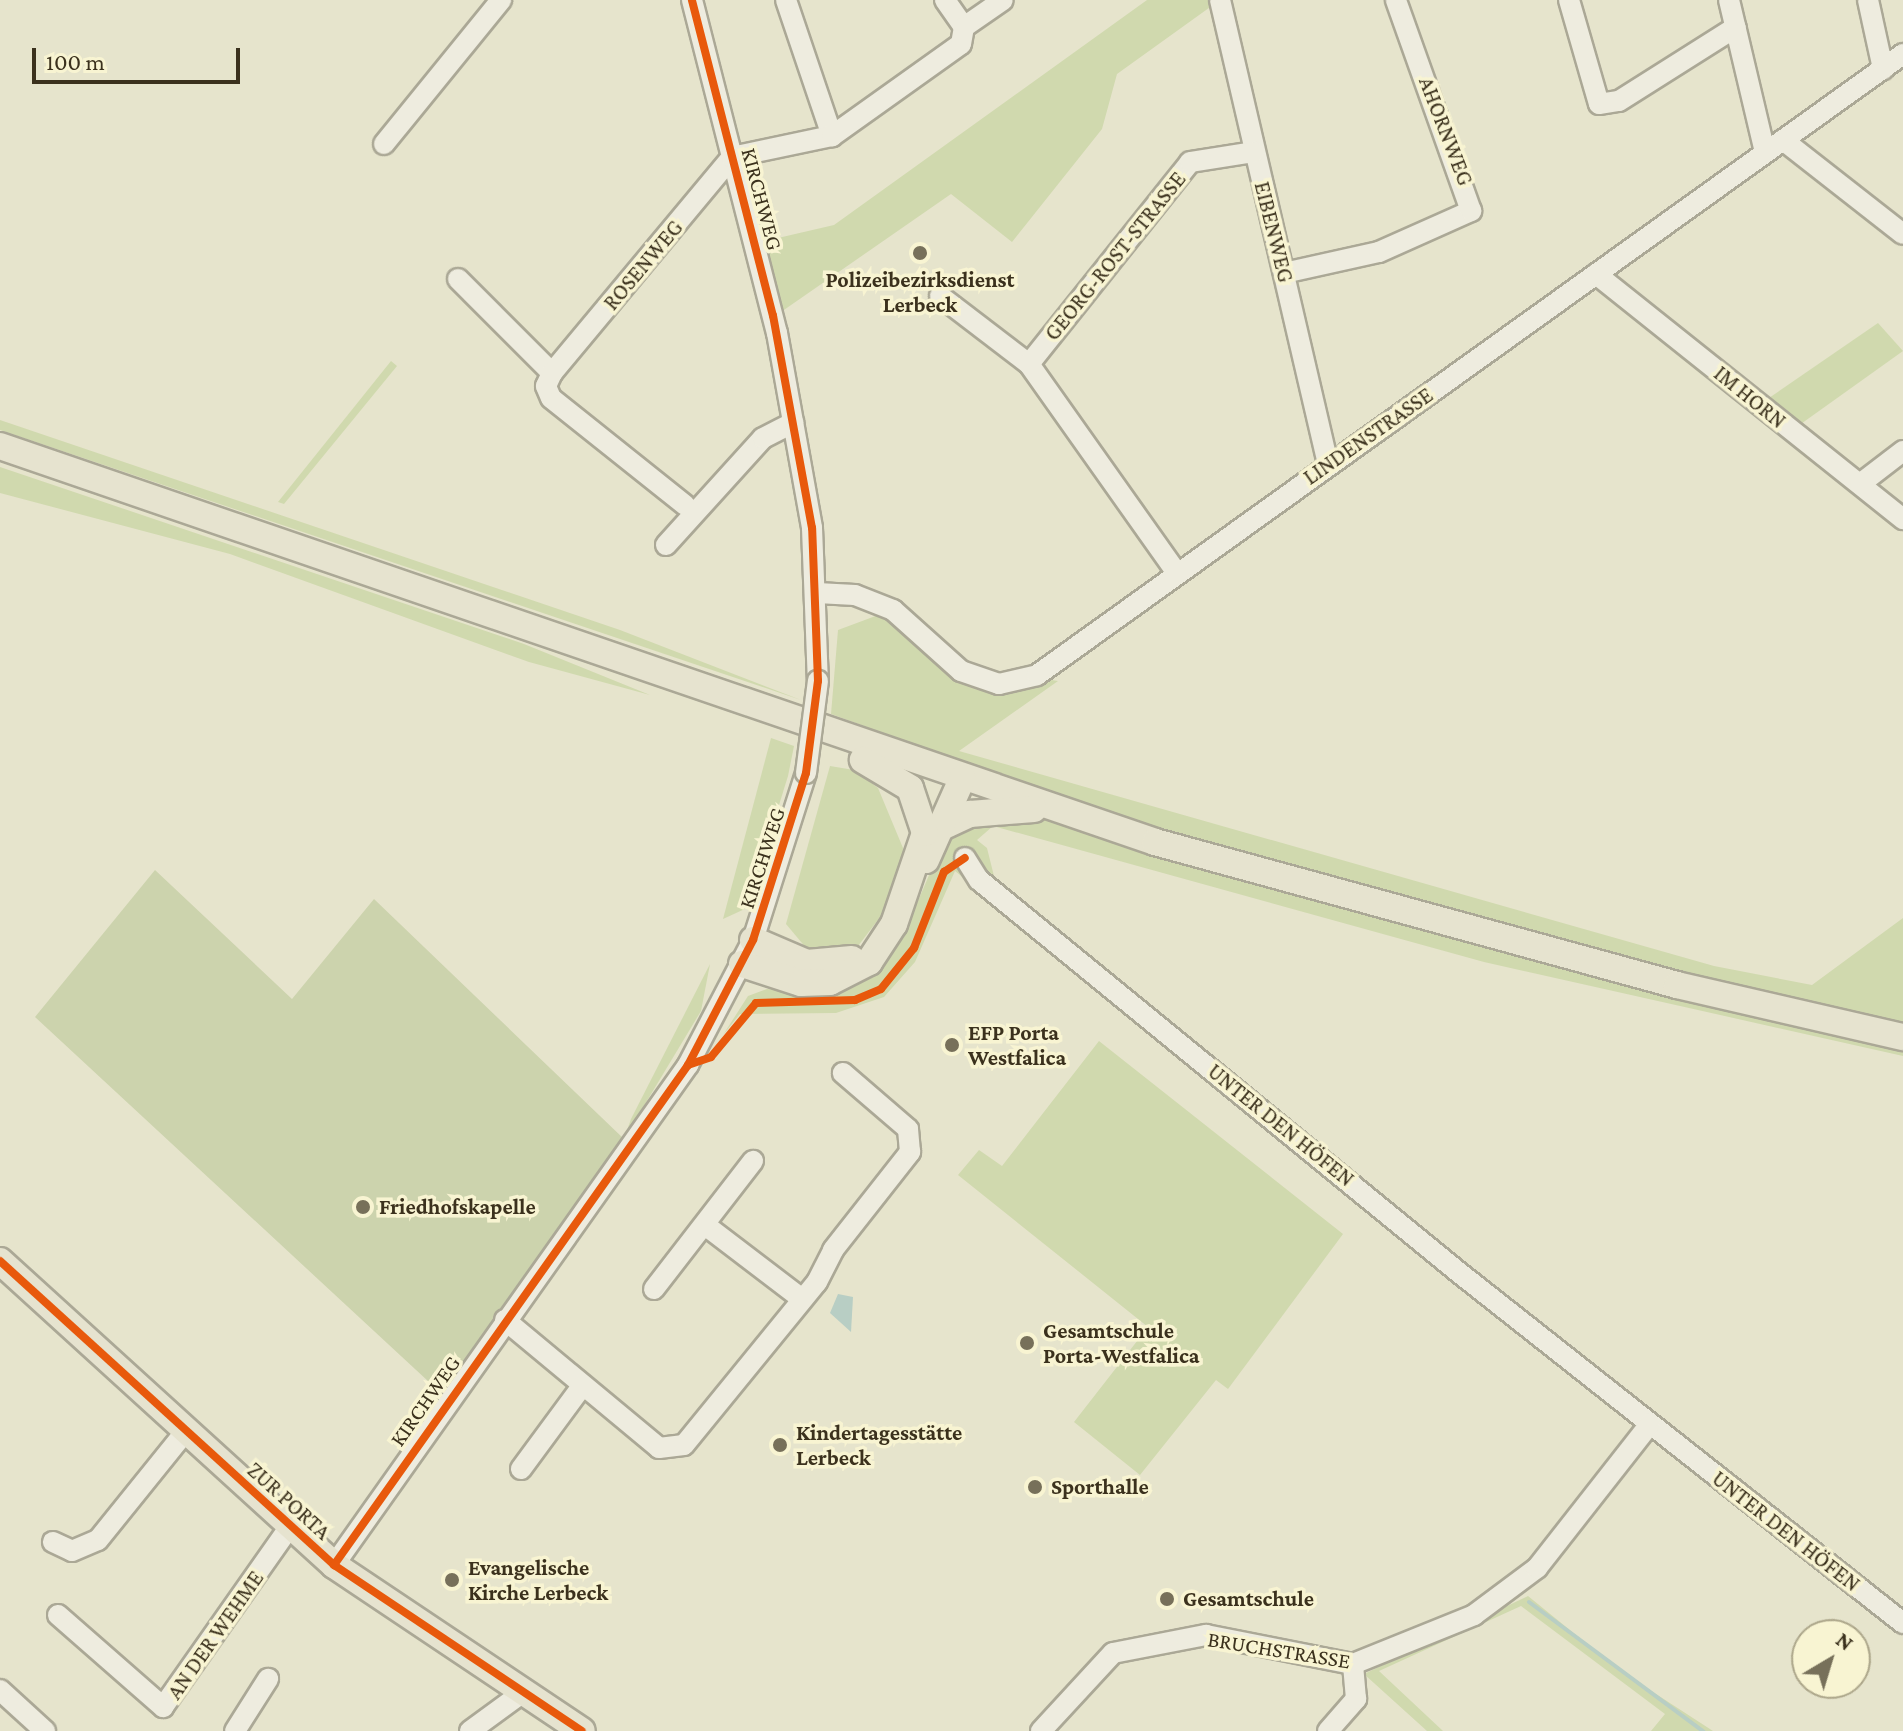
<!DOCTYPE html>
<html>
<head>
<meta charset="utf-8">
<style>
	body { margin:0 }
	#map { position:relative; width:1903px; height:1731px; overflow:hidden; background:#e6e4cc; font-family:"Crimson Pro",serif }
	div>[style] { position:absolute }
	.green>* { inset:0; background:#d0d9ae }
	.cemetery>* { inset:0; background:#ccd3ad }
	.water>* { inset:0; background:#b8cec4 }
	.stream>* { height:4px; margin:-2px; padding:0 2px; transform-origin:2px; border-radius:2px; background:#b8cec4 }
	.roads { filter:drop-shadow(2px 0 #aba896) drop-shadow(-2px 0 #aba896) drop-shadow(0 2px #aba896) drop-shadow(0 -2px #aba896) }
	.minor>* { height:20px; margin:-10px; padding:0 10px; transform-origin:10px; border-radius:10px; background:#eeecdf }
	.major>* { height:26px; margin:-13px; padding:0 13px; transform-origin:13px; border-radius:13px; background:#e6e3cf }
	.bridges { filter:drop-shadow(2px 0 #aba896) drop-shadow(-2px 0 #aba896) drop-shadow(0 2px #aba896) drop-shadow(0 -2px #aba896) }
	.minor-bridge>* { height:20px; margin:-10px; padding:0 10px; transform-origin:10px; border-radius:10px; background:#eeecdf }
	.cycleway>* { height:8px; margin:-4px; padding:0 4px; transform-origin:4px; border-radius:4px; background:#e8590c }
	.dots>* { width:22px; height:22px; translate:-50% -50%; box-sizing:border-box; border:4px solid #f8f4d2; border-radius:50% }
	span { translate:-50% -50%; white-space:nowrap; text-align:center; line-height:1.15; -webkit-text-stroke:7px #f8f4d2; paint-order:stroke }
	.street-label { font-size:22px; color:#3b311d }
	.poi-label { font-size:22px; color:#3b311d; font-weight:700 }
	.left { translate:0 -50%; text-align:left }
	.north { position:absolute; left:1791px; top:1619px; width:80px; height:80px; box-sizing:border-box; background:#f8f4d2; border:2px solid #aca68a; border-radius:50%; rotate:38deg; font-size:22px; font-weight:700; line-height:32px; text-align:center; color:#3b311d }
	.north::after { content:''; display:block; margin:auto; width:28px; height:36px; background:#77705a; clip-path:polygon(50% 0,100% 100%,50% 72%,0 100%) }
	.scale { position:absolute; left:32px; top:48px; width:208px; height:36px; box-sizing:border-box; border:4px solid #3b311d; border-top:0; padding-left:10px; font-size:24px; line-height:28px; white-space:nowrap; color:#3b311d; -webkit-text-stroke:6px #f8f4d2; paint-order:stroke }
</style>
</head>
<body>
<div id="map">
	<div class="green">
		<div style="clip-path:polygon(1147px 0,1220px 0,1117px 74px,1102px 129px,1012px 242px,951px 194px,781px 312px,765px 241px,834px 225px)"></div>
		<div style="clip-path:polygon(1878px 323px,1903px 351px,1798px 426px,1766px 400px)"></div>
		<div style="clip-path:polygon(391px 361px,397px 366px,284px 504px,278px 502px)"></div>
		<div style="clip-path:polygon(0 420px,620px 630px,801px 700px,0 430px)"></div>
		<div style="clip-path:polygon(0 467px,524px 644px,650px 695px,529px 662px,230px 554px,0 493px)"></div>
		<div style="clip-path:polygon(897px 608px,963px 667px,1058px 681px,959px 751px,1714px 966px,1812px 985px,1903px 918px,1903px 1056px,1484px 962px,993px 826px,977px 840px,987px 848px,996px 884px,1407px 1215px,1397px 1226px,955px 871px,915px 962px,884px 997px,836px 1013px,740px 1014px,723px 1035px,748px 996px,767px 989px,825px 994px,872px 976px,915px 908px,941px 847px,1018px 782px,831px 714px,838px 630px)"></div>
		<div style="clip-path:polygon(771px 738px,794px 746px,788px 776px,747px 908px,723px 919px)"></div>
		<div style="clip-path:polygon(830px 766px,854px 770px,878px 788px,903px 848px,902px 870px,887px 908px,855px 950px,812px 955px,786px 924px)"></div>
		<div style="clip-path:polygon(710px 964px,701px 1011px,624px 1139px,631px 1119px)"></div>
		<div style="clip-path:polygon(1099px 1041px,1343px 1234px,1228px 1389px,1216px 1380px,1140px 1475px,1074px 1422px,1148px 1327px,958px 1175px,979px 1150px,1002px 1166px)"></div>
		<div style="clip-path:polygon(1528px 1596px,1619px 1670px,1713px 1731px,1651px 1731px,1665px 1714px,1521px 1606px,1379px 1671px,1443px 1731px,1427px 1731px,1364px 1674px)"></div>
	</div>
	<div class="cemetery">
		<div style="clip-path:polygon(155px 870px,292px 999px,374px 899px,624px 1139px,442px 1394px,35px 1017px)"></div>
	</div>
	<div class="water">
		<div style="clip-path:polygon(838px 1294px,853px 1297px,851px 1332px,830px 1313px)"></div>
	</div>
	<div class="stream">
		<div style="left:1529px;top:1602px;width:217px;rotate:36.6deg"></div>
	</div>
	<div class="roads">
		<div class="minor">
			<div style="left:692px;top:0;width:344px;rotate:75.7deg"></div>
			<div style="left:777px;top:333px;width:198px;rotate:79.8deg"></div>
			<div style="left:812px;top:528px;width:153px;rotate:87.8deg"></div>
			<div style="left:786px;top:0;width:144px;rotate:71.3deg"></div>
			<div style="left:945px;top:0;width:33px;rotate:55deg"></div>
			<div style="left:964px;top:27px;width:47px;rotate:-34.7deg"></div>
			<div style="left:1220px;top:0;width:476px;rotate:76.9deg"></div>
			<div style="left:1569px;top:0;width:108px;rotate:73.9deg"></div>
			<div style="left:1599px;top:104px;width:20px;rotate:-9deg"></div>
			<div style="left:1619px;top:101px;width:138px;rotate:-32.3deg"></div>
			<div style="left:1729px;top:0;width:156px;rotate:76.7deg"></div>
			<div style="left:1868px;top:0;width:71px;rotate:77.7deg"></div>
			<div style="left:1783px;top:140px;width:152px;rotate:38.1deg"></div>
			<div style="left:384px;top:144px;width:186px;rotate:-50.9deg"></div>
			<div style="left:1284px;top:273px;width:97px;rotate:-12.5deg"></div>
			<div style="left:1379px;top:252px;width:101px;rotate:-24deg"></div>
			<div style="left:1471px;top:211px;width:224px;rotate:-109.6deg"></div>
			<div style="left:1596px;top:274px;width:393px;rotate:38.6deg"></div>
			<div style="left:458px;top:279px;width:133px;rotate:45deg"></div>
			<div style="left:940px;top:296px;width:112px;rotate:37.4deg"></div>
			<div style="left:1029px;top:364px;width:256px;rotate:54.7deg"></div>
			<div style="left:1029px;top:364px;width:258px;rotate:-51.4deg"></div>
			<div style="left:1190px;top:162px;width:65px;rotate:-8.9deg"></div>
			<div style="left:1860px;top:484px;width:54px;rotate:-37.5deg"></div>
			<div style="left:685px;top:505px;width:171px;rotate:-141.4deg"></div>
			<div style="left:551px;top:398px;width:13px;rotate:-113deg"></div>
			<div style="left:546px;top:386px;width:14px;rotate:-65deg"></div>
			<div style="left:552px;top:373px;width:281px;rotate:-50.2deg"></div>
			<div style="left:732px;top:157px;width:102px;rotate:-11.9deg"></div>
			<div style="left:832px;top:136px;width:158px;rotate:-35.5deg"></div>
			<div style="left:961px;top:44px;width:17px;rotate:-80deg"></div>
			<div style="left:666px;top:545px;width:144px;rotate:-47.8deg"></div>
			<div style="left:763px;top:438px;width:34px;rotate:-27deg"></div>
			<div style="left:817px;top:593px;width:38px;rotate:3deg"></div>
			<div style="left:855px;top:595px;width:41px;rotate:21.5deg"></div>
			<div style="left:893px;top:610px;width:91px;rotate:41.9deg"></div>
			<div style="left:961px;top:671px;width:40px;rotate:18.9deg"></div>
			<div style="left:999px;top:684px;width:39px;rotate:-13deg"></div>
			<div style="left:1037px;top:675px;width:1066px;rotate:-35.64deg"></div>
			<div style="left:965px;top:858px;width:26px;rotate:58deg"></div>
			<div style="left:979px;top:880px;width:624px;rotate:39.28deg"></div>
			<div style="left:1462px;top:1275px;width:562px;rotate:38.28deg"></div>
			<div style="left:705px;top:1225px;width:122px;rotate:37.3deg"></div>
			<div style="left:654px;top:1289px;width:162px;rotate:-52.3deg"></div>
			<div style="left:505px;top:1320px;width:200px;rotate:39.7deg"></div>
			<div style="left:659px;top:1448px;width:25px;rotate:-7deg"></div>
			<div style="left:684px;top:1445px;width:210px;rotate:-50.8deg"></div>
			<div style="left:817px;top:1282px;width:36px;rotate:-63deg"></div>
			<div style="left:833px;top:1250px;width:125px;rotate:-51.8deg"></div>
			<div style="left:910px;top:1152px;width:23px;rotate:-95deg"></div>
			<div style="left:908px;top:1129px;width:86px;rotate:-139.3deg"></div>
			<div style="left:521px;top:1469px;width:104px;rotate:-53.6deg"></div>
			<div style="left:53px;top:1542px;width:21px;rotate:25deg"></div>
			<div style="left:72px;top:1551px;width:28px;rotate:-23deg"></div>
			<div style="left:98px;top:1540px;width:139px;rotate:-51.1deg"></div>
			<div style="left:334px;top:1565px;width:613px;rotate:-54.7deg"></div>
			<div style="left:688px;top:1065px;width:141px;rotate:-62.5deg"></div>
			<div style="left:753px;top:940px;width:175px;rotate:-72.4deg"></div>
			<div style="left:58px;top:1615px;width:140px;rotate:41.2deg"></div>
			<div style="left:163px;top:1707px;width:221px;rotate:-54.9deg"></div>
			<div style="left:0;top:1690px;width:61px;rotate:42.3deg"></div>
			<div style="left:235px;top:1731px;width:62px;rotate:-57.6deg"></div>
			<div style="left:470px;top:1731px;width:64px;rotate:-36.2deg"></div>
			<div style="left:1041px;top:1731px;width:106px;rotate:-47.3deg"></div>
			<div style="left:1113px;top:1653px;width:95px;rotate:-11deg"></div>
			<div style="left:1206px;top:1635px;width:150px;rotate:11.2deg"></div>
			<div style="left:1353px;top:1664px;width:131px;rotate:-22deg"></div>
			<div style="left:1474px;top:1615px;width:79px;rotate:-36.7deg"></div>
			<div style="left:1537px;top:1568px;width:183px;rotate:-51.9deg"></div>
			<div style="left:1328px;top:1731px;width:43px;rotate:-48.8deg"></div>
			<div style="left:1356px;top:1699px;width:35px;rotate:-95deg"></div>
		</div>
		<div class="major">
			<div style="left:0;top:446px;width:1221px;rotate:18.92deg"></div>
			<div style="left:1155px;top:842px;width:541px;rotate:15.32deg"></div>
			<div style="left:1677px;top:985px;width:232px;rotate:13deg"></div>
			<div style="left:944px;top:826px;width:29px;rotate:-25deg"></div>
			<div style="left:970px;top:814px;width:64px;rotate:-4.5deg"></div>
			<div style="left:926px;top:860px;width:89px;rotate:-66deg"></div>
			<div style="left:753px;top:940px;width:59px;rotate:23.1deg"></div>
			<div style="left:807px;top:963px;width:45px;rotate:-5.1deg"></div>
			<div style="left:742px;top:964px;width:62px;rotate:17.9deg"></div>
			<div style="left:801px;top:983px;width:29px;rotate:-2deg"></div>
			<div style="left:830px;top:982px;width:44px;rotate:-27.1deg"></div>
			<div style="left:869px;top:962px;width:45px;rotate:-56.7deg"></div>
			<div style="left:894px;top:924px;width:96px;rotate:-71.2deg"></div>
			<div style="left:925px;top:833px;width:47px;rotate:-108.4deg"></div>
			<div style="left:910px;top:788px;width:55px;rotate:-149.2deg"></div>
			<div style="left:0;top:1261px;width:452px;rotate:42.3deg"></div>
			<div style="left:334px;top:1565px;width:298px;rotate:33.8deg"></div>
		</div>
	</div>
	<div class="bridges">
		<div class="minor-bridge">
			<div style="left:806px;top:773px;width:93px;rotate:-82.6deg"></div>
		</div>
	</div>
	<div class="cycleway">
		<div style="left:688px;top:1065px;width:24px;rotate:-19deg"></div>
		<div style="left:711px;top:1057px;width:70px;rotate:-50.2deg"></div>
		<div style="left:756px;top:1003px;width:99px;rotate:-1.7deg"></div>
		<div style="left:855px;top:1000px;width:28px;rotate:-23deg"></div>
		<div style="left:881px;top:989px;width:53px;rotate:-51.2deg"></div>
		<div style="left:914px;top:948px;width:82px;rotate:-68.5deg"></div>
		<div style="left:944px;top:872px;width:25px;rotate:-34deg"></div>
		<div style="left:0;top:1261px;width:452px;rotate:42.3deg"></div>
		<div style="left:334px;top:1565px;width:298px;rotate:33.8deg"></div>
		<div style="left:334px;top:1565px;width:613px;rotate:-54.7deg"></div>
		<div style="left:688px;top:1065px;width:141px;rotate:-62.5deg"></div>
		<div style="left:753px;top:940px;width:175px;rotate:-72.4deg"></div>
		<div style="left:806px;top:773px;width:93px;rotate:-82.6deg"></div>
		<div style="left:818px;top:681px;width:153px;rotate:-92.2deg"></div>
		<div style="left:812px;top:528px;width:216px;rotate:-100.4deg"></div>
		<div style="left:773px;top:316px;width:326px;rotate:-104.4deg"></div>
	</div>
	<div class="dots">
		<div style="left:920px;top:253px;background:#77705a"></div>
		<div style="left:952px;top:1045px;background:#77705a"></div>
		<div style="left:363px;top:1207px;background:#77705a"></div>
		<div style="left:1027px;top:1343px;background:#77705a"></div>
		<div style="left:780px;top:1445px;background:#77705a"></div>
		<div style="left:1035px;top:1487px;background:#77705a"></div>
		<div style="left:452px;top:1580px;background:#77705a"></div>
		<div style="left:1167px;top:1599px;background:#77705a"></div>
	</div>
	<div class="street-label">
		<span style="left:1446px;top:131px;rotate:69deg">AHORNWEG</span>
		<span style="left:762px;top:199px;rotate:75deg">KIRCHWEG</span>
		<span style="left:1274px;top:232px;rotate:76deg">EIBENWEG</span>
		<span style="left:1115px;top:256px;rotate:-51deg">GEORG-ROST-STRASSE</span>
		<span style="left:643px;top:265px;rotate:-50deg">ROSENWEG</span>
		<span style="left:1750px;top:397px;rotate:39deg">IM HORN</span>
		<span style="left:1368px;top:436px;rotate:-35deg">LINDENSTRASSE</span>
		<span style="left:762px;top:858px;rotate:-72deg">KIRCHWEG</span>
		<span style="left:1281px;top:1125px;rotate:39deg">UNTER DEN HÖFEN</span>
		<span style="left:425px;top:1401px;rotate:-55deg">KIRCHWEG</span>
		<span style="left:289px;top:1501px;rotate:42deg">ZUR PORTA</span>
		<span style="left:1786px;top:1531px;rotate:38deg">UNTER DEN HÖFEN</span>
		<span style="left:215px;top:1635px;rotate:-55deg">AN DER WEHME</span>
		<span style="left:1279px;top:1650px;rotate:9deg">BRUCHSTRASSE</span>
	</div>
	<div class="poi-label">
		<span style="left:920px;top:292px">Polizeibezirksdienst<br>Lerbeck</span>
		<span class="left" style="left:968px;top:1045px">EFP Porta<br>Westfalica</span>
		<span class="left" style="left:379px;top:1207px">Friedhofskapelle</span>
		<span class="left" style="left:1043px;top:1343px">Gesamtschule<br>Porta-Westfalica</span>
		<span class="left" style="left:796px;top:1445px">Kindertagesstätte<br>Lerbeck</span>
		<span class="left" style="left:1051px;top:1487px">Sporthalle</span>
		<span class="left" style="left:468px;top:1580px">Evangelische<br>Kirche Lerbeck</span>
		<span class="left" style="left:1183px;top:1599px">Gesamtschule</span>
	</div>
	<div class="north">N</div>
	<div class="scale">100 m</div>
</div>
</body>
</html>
